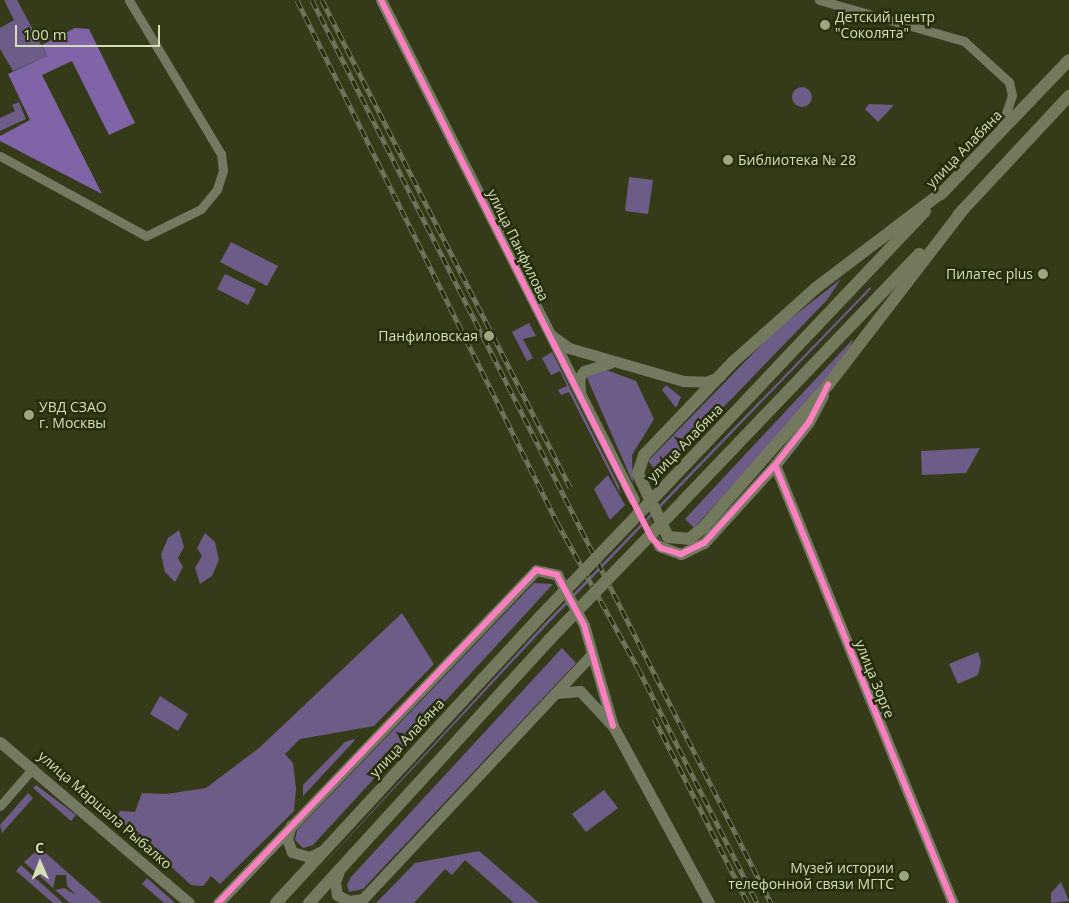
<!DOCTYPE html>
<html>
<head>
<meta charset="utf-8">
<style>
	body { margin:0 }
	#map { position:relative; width:1069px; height:903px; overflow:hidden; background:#353b19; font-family:"Open Sans",sans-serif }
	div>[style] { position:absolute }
	.green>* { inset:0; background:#6c5c87 }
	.round { border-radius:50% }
	.forest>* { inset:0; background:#7f65a8 }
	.tertiary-tunnel>* { height:11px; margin-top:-5.5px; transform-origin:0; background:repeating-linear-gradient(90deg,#4d5431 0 11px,transparent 0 16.5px) }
	.minor>* { height:9px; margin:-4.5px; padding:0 4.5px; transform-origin:4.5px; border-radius:4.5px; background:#747962 }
	.tertiary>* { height:11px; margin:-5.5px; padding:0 5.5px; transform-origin:5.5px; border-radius:5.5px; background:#747962 }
	.secondary>* { height:12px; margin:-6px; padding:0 6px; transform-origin:6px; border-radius:6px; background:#73795d }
	.rail>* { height:5px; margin-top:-2.5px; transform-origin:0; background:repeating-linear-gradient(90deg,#272e0d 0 9px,#70765d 0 18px); box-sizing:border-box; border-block:1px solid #70765d }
	.secondary-bridge>* { height:12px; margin:-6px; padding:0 6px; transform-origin:6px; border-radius:6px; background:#73795d }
	.cycleway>* { height:6px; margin:-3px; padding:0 3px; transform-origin:3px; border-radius:3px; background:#ff80c0 }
	.dots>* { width:14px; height:14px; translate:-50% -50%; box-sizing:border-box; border:2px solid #272e0d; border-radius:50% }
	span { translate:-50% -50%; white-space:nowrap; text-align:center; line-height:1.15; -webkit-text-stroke:5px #272e0d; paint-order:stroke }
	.poi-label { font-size:14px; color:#d4dfb8 }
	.left { translate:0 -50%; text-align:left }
	.right { translate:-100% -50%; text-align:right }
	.street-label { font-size:14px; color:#d4dfb8 }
	.north { position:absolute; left:15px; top:838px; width:50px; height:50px; -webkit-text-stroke:4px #272e0d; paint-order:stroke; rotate:359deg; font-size:14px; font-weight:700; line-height:20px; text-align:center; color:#d4dfb8 }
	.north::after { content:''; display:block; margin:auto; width:18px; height:22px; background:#d4dfb8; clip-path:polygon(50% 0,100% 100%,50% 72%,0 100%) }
	.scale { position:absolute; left:15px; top:25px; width:145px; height:22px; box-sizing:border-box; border:2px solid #d4dfb8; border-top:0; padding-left:6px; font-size:15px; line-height:18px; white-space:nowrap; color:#d4dfb8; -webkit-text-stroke:4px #272e0d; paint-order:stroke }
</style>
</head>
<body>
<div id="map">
	<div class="green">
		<div style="clip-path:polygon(4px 0,17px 0,47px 56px,13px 71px,0 49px,0 28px,14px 20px)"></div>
		<div class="round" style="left:792px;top:87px;width:20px;height:20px"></div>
		<div style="clip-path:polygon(19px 102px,26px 119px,0 131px,0 118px,15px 111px,12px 105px)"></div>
		<div style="clip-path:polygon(869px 104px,894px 105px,878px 122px,865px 109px)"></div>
		<div style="clip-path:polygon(629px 177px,653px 180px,648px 214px,625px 211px)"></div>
		<div style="clip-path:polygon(231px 242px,278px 266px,267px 286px,220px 262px)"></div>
		<div style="clip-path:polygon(225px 274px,256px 289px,248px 305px,217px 289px)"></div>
		<div style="clip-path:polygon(841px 279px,827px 300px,659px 474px,648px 461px,776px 330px)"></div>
		<div style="clip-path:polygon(870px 287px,871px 289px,546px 626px,309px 880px,544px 624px)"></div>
		<div style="clip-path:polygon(529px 323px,536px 336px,523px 339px,533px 358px,527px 361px,512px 332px)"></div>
		<div style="clip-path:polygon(853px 339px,849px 350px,795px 417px,694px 528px,685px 519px)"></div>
		<div style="clip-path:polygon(552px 352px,619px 486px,620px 493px,569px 392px,561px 395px,558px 390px,567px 386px,560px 371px,551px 375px,542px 358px)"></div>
		<div style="clip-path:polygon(601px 368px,636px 381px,654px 419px,632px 455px,633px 483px,588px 380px,587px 376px)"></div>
		<div style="clip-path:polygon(666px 385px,681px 397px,676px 408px,662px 390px)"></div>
		<div style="clip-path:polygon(980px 448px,966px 473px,922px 475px,921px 451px)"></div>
		<div style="clip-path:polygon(608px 475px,625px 505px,610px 520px,594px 489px)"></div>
		<div style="clip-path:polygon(179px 530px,184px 547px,178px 558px,183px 567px,175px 582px,165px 572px,161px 554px,168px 538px)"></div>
		<div style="clip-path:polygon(205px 533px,215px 542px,219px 560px,212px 576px,200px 584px,195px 568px,202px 556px,197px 548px)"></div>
		<div style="clip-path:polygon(534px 583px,553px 584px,313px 845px,303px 848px,295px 840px,297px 830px)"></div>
		<div style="clip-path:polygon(402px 613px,434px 664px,374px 726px,300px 739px,285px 754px,293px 763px,296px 789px,294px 811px,220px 884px,211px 876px,203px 886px,191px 885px,117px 817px,120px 811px,135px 812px,142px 793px,166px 794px,206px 788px,259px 748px)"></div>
		<div style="clip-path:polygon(562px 648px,576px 663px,363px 889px,349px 892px,347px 885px,351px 877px)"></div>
		<div style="clip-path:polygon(978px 652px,981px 662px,978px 675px,958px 684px,949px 664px)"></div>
		<div style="clip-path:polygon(160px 696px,188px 714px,178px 731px,150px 714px)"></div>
		<div style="clip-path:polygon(354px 739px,355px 740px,303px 796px,303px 785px,345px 742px)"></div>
		<div style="clip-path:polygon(36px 785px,76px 815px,71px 821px,33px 788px)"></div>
		<div style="clip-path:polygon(604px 790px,618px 808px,586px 832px,572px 814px)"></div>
		<div style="clip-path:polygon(28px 793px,33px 798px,2px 833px,0 825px)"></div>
		<div style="clip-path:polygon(40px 848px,83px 886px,102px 903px,70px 903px,55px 890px,64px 888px,76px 895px,67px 886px,66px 875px,56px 875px,53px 888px,24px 862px)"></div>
		<div style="clip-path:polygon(479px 851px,539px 903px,514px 903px,465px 860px,452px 875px,445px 869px,414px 903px,376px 903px,415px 863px)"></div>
		<div style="clip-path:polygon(21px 865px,63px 903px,53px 903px,16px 871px)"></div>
		<div style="clip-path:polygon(147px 878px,175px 903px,164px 903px,142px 884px)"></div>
		<div style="clip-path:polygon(1061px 882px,1069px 901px,1051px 903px,1051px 893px)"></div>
	</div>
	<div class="forest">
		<div style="clip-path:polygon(75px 28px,89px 29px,135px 123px,109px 135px,72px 61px,42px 75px,102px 194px,0 141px,0 136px,30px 120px,8px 74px,47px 56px,42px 45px)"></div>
	</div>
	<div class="tertiary-tunnel">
		<div style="left:637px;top:506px;width:46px;rotate:61.2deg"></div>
	</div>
	<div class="minor">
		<div style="left:819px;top:0;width:151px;rotate:15.8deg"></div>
		<div style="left:964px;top:41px;width:61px;rotate:42.3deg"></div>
		<div style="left:1009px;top:82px;width:13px;rotate:77deg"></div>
		<div style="left:1012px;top:95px;width:32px;rotate:108deg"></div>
		<div style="left:0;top:156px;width:166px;rotate:28.7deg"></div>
		<div style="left:146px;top:236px;width:61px;rotate:-26.1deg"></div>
		<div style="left:201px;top:209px;width:26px;rotate:-51deg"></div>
		<div style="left:217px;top:189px;width:20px;rotate:-72deg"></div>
		<div style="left:223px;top:170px;width:16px;rotate:-97deg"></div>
		<div style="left:221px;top:154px;width:179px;rotate:-120.9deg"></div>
		<div style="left:0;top:806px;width:50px;rotate:-49deg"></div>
	</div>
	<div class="tertiary">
		<div style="left:381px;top:0;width:560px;rotate:63.16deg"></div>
		<div style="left:551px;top:335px;width:22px;rotate:36deg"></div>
		<div style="left:569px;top:348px;width:119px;rotate:16.1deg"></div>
		<div style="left:683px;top:381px;width:23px;rotate:2deg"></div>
		<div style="left:706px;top:382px;width:15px;rotate:-23deg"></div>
		<div style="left:580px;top:391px;width:13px;rotate:-94deg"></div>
		<div style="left:579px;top:378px;width:9px;rotate:-54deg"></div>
		<div style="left:584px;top:371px;width:27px;rotate:-17deg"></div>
		<div style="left:775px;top:465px;width:473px;rotate:67.9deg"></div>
		<div style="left:659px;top:546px;width:23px;rotate:20deg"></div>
		<div style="left:681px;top:554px;width:25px;rotate:-26deg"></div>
		<div style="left:704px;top:543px;width:105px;rotate:-47.7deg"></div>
		<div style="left:775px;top:465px;width:55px;rotate:-51.7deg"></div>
		<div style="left:809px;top:422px;width:30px;rotate:-62deg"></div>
		<div style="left:557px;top:693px;width:23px;rotate:-5deg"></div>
		<div style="left:580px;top:691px;width:48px;rotate:46.7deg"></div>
		<div style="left:613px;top:726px;width:201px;rotate:61.5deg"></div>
		<div style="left:0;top:742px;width:248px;rotate:40.4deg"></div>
		<div style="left:291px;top:825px;width:15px;rotate:106deg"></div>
		<div style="left:287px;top:839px;width:14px;rotate:69deg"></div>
		<div style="left:292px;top:852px;width:19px;rotate:16deg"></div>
		<div style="left:310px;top:857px;width:13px;rotate:-27deg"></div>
		<div style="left:339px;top:871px;width:12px;rotate:110deg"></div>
		<div style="left:335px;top:882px;width:13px;rotate:81deg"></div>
		<div style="left:337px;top:895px;width:13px;rotate:27deg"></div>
		<div style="left:349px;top:901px;width:14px;rotate:-8deg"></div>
		<div style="left:218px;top:903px;width:460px;rotate:-46.3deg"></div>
		<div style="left:536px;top:570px;width:22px;rotate:13deg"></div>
		<div style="left:557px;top:575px;width:57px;rotate:61.6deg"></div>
		<div style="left:584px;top:625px;width:105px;rotate:74deg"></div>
		<div style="left:359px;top:903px;width:338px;rotate:-46.9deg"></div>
	</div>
	<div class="secondary">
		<div style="left:945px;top:190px;width:161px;rotate:142.8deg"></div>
		<div style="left:817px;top:287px;width:113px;rotate:138.2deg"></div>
		<div style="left:733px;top:362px;width:129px;rotate:133.7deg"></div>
		<div style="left:644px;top:455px;width:20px;rotate:108deg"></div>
		<div style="left:638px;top:474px;width:70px;rotate:64.5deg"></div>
		<div style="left:668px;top:537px;width:21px;rotate:5deg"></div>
		<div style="left:689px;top:539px;width:18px;rotate:-38deg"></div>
		<div style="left:703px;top:528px;width:190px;rotate:-48.8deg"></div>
		<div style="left:828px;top:385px;width:221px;rotate:-52.4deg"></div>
		<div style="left:941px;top:194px;width:185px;rotate:-46.3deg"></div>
		<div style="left:958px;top:215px;width:163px;rotate:-47deg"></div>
		<div style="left:668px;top:483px;width:374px;rotate:-46.6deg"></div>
		<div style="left:683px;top:501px;width:342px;rotate:-46.3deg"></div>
		<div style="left:276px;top:903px;width:388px;rotate:-47.3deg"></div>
		<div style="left:309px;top:903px;width:356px;rotate:-47.6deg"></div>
	</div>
	<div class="rail">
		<div style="left:297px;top:0;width:583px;rotate:63.52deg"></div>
		<div style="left:557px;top:522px;width:167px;rotate:61deg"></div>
		<div style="left:638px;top:668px;width:263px;rotate:63.1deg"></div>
		<div style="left:312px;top:0;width:1013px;rotate:63.06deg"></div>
		<div style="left:322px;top:0;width:547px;rotate:63.01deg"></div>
		<div style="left:654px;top:718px;width:208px;rotate:63.1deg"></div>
	</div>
	<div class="secondary-bridge">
		<div style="left:539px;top:618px;width:187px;rotate:-46.3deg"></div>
		<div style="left:549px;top:640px;width:193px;rotate:-46deg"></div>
	</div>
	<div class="cycleway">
		<div style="left:381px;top:0;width:601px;rotate:63.31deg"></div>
		<div style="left:651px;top:537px;width:15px;rotate:48deg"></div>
		<div style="left:661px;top:548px;width:21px;rotate:17deg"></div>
		<div style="left:681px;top:554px;width:25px;rotate:-26deg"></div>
		<div style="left:704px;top:543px;width:105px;rotate:-47.7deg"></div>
		<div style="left:775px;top:465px;width:55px;rotate:-51.7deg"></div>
		<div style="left:809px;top:422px;width:42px;rotate:-62.8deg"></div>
		<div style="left:775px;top:465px;width:473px;rotate:67.9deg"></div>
		<div style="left:218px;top:903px;width:460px;rotate:-46.3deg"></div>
		<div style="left:536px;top:570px;width:22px;rotate:13deg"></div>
		<div style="left:557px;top:575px;width:57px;rotate:61.6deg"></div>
		<div style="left:584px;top:625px;width:105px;rotate:74deg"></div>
	</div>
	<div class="dots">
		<div style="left:825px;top:25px;background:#9ca680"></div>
		<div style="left:728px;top:160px;background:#9ca680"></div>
		<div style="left:1043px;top:274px;background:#9ca680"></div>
		<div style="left:489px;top:336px;background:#9ca680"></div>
		<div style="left:29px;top:415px;background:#9ca680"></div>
		<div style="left:904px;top:876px;background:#9ca680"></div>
	</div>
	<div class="poi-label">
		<span class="left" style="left:835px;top:25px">Детский центр<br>"Соколята"</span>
		<span class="left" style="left:738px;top:160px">Библиотека № 28</span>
		<span class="right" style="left:1033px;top:274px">Пилатес plus</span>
		<span class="right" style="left:478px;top:336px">Панфиловская</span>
		<span class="left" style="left:39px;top:415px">УВД СЗАО<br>г. Москвы</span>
		<span class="right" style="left:894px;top:876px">Музей истории<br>телефонной связи МГТС</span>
	</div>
	<div class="street-label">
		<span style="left:964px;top:149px;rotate:-46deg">улица Алабяна</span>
		<span style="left:518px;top:245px;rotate:64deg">улица Панфилова</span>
		<span style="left:685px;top:443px;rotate:-46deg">улица Алабяна</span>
		<span style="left:875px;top:679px;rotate:68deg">улица Зорге</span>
		<span style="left:407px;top:738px;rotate:-47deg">улица Алабяна</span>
		<span style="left:105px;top:810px;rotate:41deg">улица Маршала Рыбалко</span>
	</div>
	<div class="north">С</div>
	<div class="scale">100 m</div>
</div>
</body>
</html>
